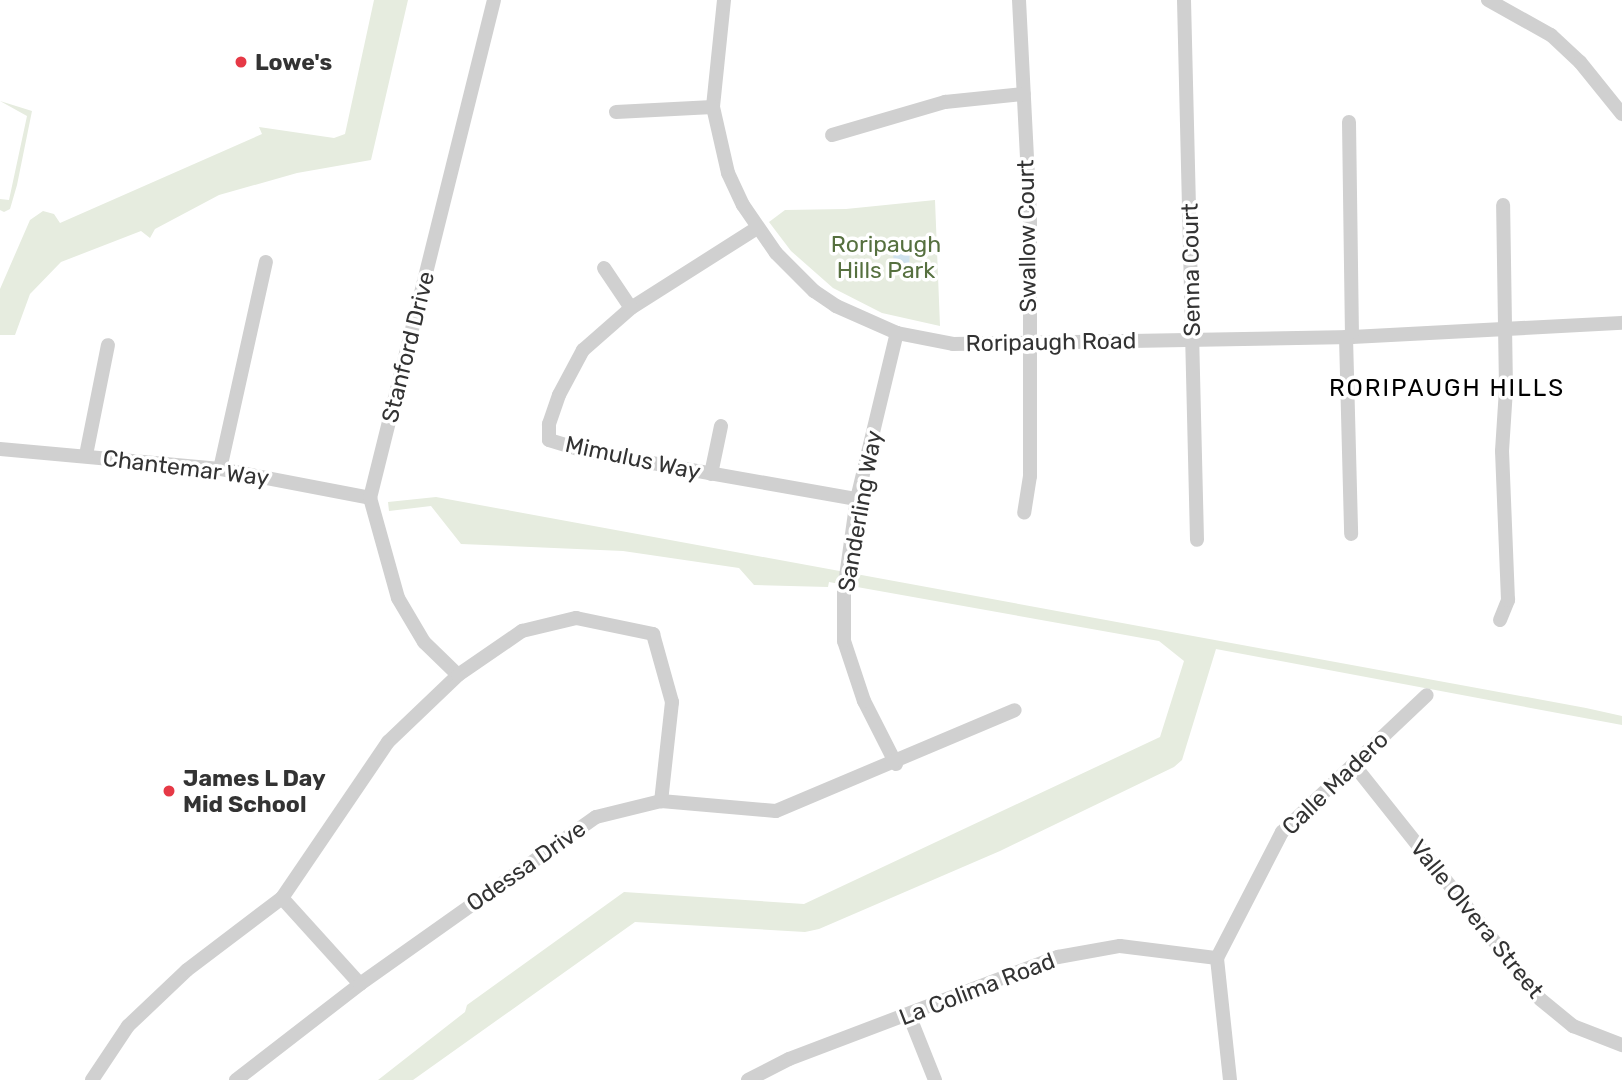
<!DOCTYPE html>
<html>
<head>
<meta charset="utf-8">
<style>
	body { margin:0 }
	#map { position:relative; width:1622px; height:1080px; overflow:hidden; background:#fff; font-family:Rubik,sans-serif }
	div>[style] { position:absolute }
	.green>* { inset:0; background:#e6ecdf }
	.water>* { inset:0; background:#cfe2ee }
	.minor>* { height:14px; margin:-7px; padding:0 7px; transform-origin:7px; border-radius:7px; background:#d0d0d0 }
	.dots>* { width:19px; height:19px; translate:-50% -50%; box-sizing:border-box; border:4px solid #fff; border-radius:50% }
	span { translate:-50% -50%; white-space:nowrap; text-align:center; line-height:1.15; -webkit-text-stroke:7px #fff; paint-order:stroke }
	.poi-label { font-size:23px; color:#333; font-weight:700 }
	.left { translate:0 -50%; text-align:left }
	.street-label { font-size:23px; color:#333 }
	.park-label { font-size:23px; color:#56703f }
	.neighbourhood-label { font-size:24px; color:#000; letter-spacing:2px }
</style>
</head>
<body>
<div id="map">
	<div class="green">
		<div style="clip-path:polygon(374px 0,408px 0,371px 160px,297px 173px,219px 195px,155px 229px,150px 238px,141px 231px,61px 262px,30px 294px,15px 335px,0 335px,0 289px,30px 220px,43px 211px,54px 214px,60px 223px,262px 134px,259px 127px,334px 138px,345px 134px)"></div>
		<div style="clip-path:polygon(0 101px,32px 111px,17px 185px,10px 209px,4px 212px,0 210px,0 199px,9px 200px,27px 116px)"></div>
		<div style="clip-path:polygon(935px 200px,940px 326px,882px 313px,833px 288px,791px 251px,769px 222px,785px 210px,846px 209px)"></div>
		<div style="clip-path:polygon(436px 497px,1586px 708px,1622px 716px,1622px 725px,1216px 649px,1182px 760px,1174px 767px,1000px 851px,819px 929px,805px 932px,635px 922px,413px 1080px,378px 1080px,465px 1012px,467px 1005px,624px 892px,804px 904px,1160px 737px,1184px 661px,1159px 641px,829px 582px,828px 587px,754px 585px,739px 568px,623px 551px,461px 544px,431px 506px,389px 511px,388px 502px)"></div>
	</div>
	<div class="water">
		<div style="clip-path:polygon(892px 246px,910px 246px,909px 269px,895px 270px)"></div>
	</div>
	<div class="minor">
		<div style="left:724px;top:0;width:108px;rotate:95.9deg"></div>
		<div style="left:713px;top:107px;width:68px;rotate:77.2deg"></div>
		<div style="left:728px;top:173px;width:35px;rotate:65deg"></div>
		<div style="left:743px;top:205px;width:58px;rotate:55.5deg"></div>
		<div style="left:776px;top:253px;width:54px;rotate:45deg"></div>
		<div style="left:814px;top:291px;width:27px;rotate:34deg"></div>
		<div style="left:836px;top:306px;width:67px;rotate:23.9deg"></div>
		<div style="left:897px;top:333px;width:57px;rotate:11.1deg"></div>
		<div style="left:953px;top:344px;width:399px;rotate:-1deg"></div>
		<div style="left:1352px;top:337px;width:270px;rotate:-3deg"></div>
		<div style="left:1019px;top:0;width:216px;rotate:87.1deg"></div>
		<div style="left:1030px;top:216px;width:260px;rotate:90deg"></div>
		<div style="left:1030px;top:476px;width:37px;rotate:99deg"></div>
		<div style="left:1184px;top:0;width:540px;rotate:88.62deg"></div>
		<div style="left:1488px;top:0;width:72px;rotate:29.1deg"></div>
		<div style="left:1551px;top:35px;width:40px;rotate:43deg"></div>
		<div style="left:1580px;top:62px;width:67px;rotate:51.1deg"></div>
		<div style="left:616px;top:112px;width:97px;rotate:-3deg"></div>
		<div style="left:1349px;top:122px;width:215px;rotate:89.2deg"></div>
		<div style="left:832px;top:135px;width:118px;rotate:-16.3deg"></div>
		<div style="left:945px;top:102px;width:79px;rotate:-5.8deg"></div>
		<div style="left:757px;top:228px;width:149px;rotate:147.6deg"></div>
		<div style="left:631px;top:308px;width:64px;rotate:138.8deg"></div>
		<div style="left:583px;top:350px;width:51px;rotate:118.1deg"></div>
		<div style="left:559px;top:395px;width:31px;rotate:109deg"></div>
		<div style="left:549px;top:424px;width:16px;rotate:90deg"></div>
		<div style="left:549px;top:440px;width:37px;rotate:17deg"></div>
		<div style="left:584px;top:451px;width:277px;rotate:10deg"></div>
		<div style="left:604px;top:268px;width:48px;rotate:56deg"></div>
		<div style="left:1346px;top:337px;width:197px;rotate:88.5deg"></div>
		<div style="left:0;top:449px;width:221px;rotate:5.2deg"></div>
		<div style="left:220px;top:469px;width:153px;rotate:10.9deg"></div>
		<div style="left:86px;top:455px;width:112px;rotate:-78.7deg"></div>
		<div style="left:220px;top:469px;width:212px;rotate:-77.5deg"></div>
		<div style="left:711px;top:474px;width:49px;rotate:-78.2deg"></div>
		<div style="left:1500px;top:620px;width:22px;rotate:-68deg"></div>
		<div style="left:1508px;top:600px;width:149px;rotate:-92.3deg"></div>
		<div style="left:1502px;top:451px;width:62px;rotate:-86.3deg"></div>
		<div style="left:1506px;top:389px;width:184px;rotate:-90.9deg"></div>
		<div style="left:458px;top:675px;width:47px;rotate:-135.9deg"></div>
		<div style="left:424px;top:642px;width:51px;rotate:-120.6deg"></div>
		<div style="left:398px;top:598px;width:104px;rotate:-105.6deg"></div>
		<div style="left:370px;top:498px;width:513px;rotate:-76.02deg"></div>
		<div style="left:896px;top:764px;width:71px;rotate:-116.9deg"></div>
		<div style="left:864px;top:701px;width:63px;rotate:-108.4deg"></div>
		<div style="left:844px;top:641px;width:50px;rotate:-90deg"></div>
		<div style="left:844px;top:591px;width:93px;rotate:-82deg"></div>
		<div style="left:857px;top:499px;width:171px;rotate:-76.5deg"></div>
		<div style="left:1354px;top:765px;width:299px;rotate:51.5deg"></div>
		<div style="left:1540px;top:999px;width:43px;rotate:39.3deg"></div>
		<div style="left:1573px;top:1026px;width:53px;rotate:21.2deg"></div>
		<div style="left:282px;top:898px;width:116px;rotate:47.8deg"></div>
		<div style="left:909px;top:1015px;width:70px;rotate:68.2deg"></div>
		<div style="left:92px;top:1080px;width:65px;rotate:-56.3deg"></div>
		<div style="left:128px;top:1026px;width:81px;rotate:-43.5deg"></div>
		<div style="left:187px;top:970px;width:119px;rotate:-37.2deg"></div>
		<div style="left:282px;top:898px;width:189px;rotate:-55.8deg"></div>
		<div style="left:388px;top:742px;width:97px;rotate:-43.7deg"></div>
		<div style="left:458px;top:675px;width:78px;rotate:-34.5deg"></div>
		<div style="left:522px;top:631px;width:56px;rotate:-13.5deg"></div>
		<div style="left:576px;top:618px;width:79px;rotate:11.7deg"></div>
		<div style="left:653px;top:634px;width:71px;rotate:74.4deg"></div>
		<div style="left:672px;top:702px;width:100px;rotate:96.3deg"></div>
		<div style="left:236px;top:1080px;width:157px;rotate:-37.7deg"></div>
		<div style="left:360px;top:984px;width:289px;rotate:-35.3deg"></div>
		<div style="left:596px;top:817px;width:67px;rotate:-13.8deg"></div>
		<div style="left:661px;top:801px;width:115px;rotate:5deg"></div>
		<div style="left:776px;top:811px;width:259px;rotate:-22.9deg"></div>
		<div style="left:748px;top:1080px;width:46px;rotate:-27.1deg"></div>
		<div style="left:789px;top:1059px;width:288px;rotate:-20.8deg"></div>
		<div style="left:1058px;top:957px;width:63px;rotate:-10.1deg"></div>
		<div style="left:1120px;top:946px;width:98px;rotate:7.1deg"></div>
		<div style="left:1230px;top:1080px;width:123px;rotate:-96.1deg"></div>
		<div style="left:1217px;top:958px;width:142px;rotate:-62.7deg"></div>
		<div style="left:1282px;top:832px;width:199px;rotate:-43.4deg"></div>
	</div>
	<div class="dots">
		<div style="left:241px;top:62px;background:#e63946"></div>
		<div style="left:169px;top:791px;background:#e63946"></div>
	</div>
	<div class="poi-label">
		<span class="left" style="left:255px;top:62px">Lowe's</span>
		<span class="left" style="left:183px;top:791px">James L Day<br>Mid School</span>
	</div>
	<div class="street-label">
		<span style="left:1027px;top:236px;rotate:-91deg">Swallow Court</span>
		<span style="left:1191px;top:270px;rotate:-91deg">Senna Court</span>
		<span style="left:1051px;top:342px;rotate:-1deg">Roripaugh Road</span>
		<span style="left:408px;top:347px;rotate:-76deg">Stanford Drive</span>
		<span style="left:633px;top:458px;rotate:12deg">Mimulus Way</span>
		<span style="left:186px;top:468px;rotate:7deg">Chantemar Way</span>
		<span style="left:860px;top:511px;rotate:-80deg">Sanderling Way</span>
		<span style="left:1335px;top:783px;rotate:-44deg">Calle Madero</span>
		<span style="left:526px;top:866px;rotate:-35deg">Odessa Drive</span>
		<span style="left:1477px;top:919px;rotate:51deg">Valle Olvera Street</span>
		<span style="left:977px;top:989px;rotate:-21deg">La Colima Road</span>
	</div>
	<div class="park-label">
		<span style="left:886px;top:257px">Roripaugh<br>Hills Park</span>
	</div>
	<div class="neighbourhood-label">
		<span style="left:1447px;top:389px">RORIPAUGH HILLS</span>
	</div>
</div>
</body>
</html>
